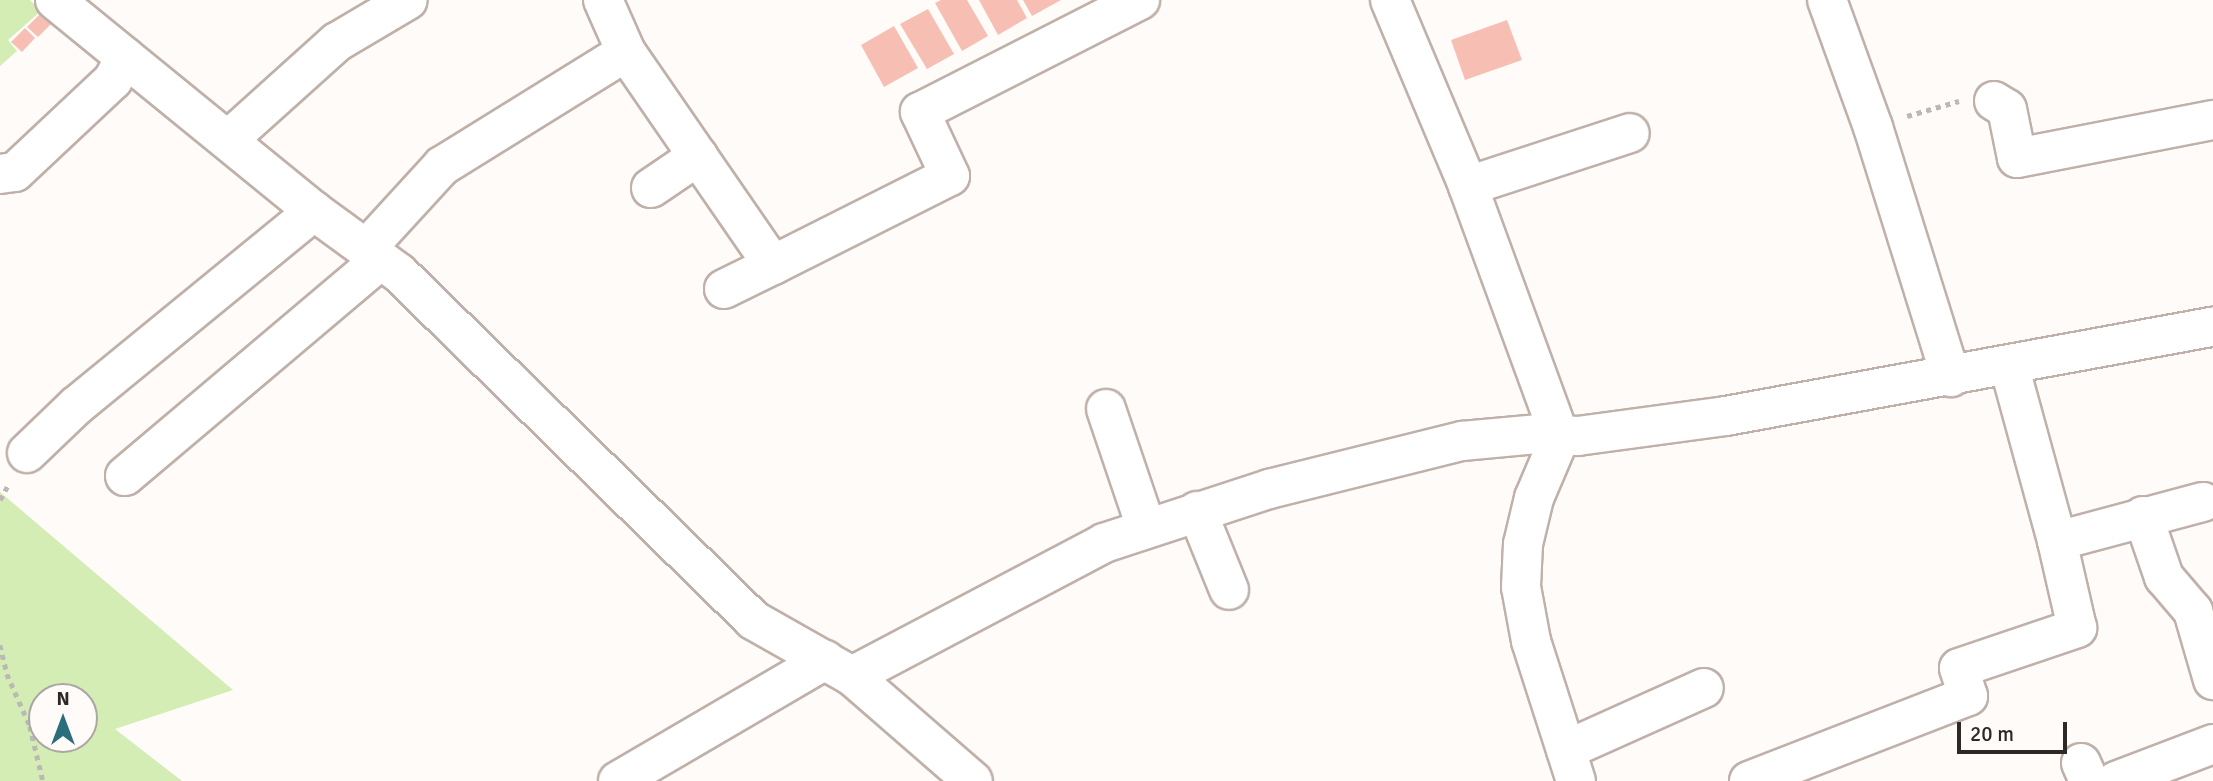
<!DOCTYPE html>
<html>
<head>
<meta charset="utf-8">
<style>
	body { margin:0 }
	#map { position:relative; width:2213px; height:781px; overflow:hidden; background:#fefbf9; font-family:Signika,sans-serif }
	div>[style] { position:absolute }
	.green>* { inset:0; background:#d3edb5 }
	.building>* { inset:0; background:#f7bfb3 }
	.path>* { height:4.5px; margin-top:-2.25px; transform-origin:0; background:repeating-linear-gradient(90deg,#bcb8b6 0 5px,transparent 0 10px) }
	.roads { filter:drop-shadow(2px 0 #bfb1a9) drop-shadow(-2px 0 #bfb1a9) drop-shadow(0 2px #bfb1a9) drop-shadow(0 -2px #bfb1a9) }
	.minor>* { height:38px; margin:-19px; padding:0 19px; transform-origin:19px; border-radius:19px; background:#fff }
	span { translate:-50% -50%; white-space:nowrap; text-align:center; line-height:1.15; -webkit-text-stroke:6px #fefbf9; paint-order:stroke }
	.north { position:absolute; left:28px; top:683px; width:70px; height:70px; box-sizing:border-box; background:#fefbf9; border:2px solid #aba7a4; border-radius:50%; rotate:0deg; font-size:19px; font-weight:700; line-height:28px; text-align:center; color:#2e2925 }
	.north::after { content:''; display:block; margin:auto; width:24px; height:32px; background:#296e7d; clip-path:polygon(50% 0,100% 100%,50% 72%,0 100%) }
	.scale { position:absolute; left:1957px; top:722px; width:110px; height:32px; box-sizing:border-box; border:4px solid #2e2925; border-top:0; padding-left:9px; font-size:21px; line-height:24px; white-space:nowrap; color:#2e2925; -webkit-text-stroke:5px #fefbf9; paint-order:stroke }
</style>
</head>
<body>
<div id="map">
	<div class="green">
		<div style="clip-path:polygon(0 0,30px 0,41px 11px,8px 40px,17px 51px,0 66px)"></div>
		<div style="clip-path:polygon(evenodd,0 492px,233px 690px,115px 729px,182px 781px,0 781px,0 492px,84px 697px,84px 739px,42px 739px,42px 697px,84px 697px)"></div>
	</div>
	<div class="building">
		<div style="clip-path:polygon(941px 0,967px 0,988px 36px,962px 51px,935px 3px)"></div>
		<div style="clip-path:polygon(979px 0,1017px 0,1027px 18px,998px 35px)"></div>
		<div style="clip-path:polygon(1023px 0,1061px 0,1032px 16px)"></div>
		<div style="clip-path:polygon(928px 9px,954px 54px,927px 69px,900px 24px)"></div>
		<div style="clip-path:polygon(40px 14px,51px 24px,38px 37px,27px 27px)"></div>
		<div style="clip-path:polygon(1507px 20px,1522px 60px,1465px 80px,1451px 40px)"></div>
		<div style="clip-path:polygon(894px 26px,918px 68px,884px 87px,861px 45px)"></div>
		<div style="clip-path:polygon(25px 28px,35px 38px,22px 52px,11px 42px)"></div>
	</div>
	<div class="path">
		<div style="left:1907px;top:116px;width:54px;rotate:-16.1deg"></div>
		<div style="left:0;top:500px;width:17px;rotate:-62deg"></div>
		<div style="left:0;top:645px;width:30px;rotate:76deg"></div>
		<div style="left:7px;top:674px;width:57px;rotate:66.1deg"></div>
		<div style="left:30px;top:726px;width:57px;rotate:76.7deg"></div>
	</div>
	<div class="roads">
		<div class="minor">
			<div style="left:55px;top:0;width:334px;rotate:39.2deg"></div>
			<div style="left:314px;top:211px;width:105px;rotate:36.1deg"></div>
			<div style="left:399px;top:273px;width:496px;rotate:44.4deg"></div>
			<div style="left:753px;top:620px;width:114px;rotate:29.5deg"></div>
			<div style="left:852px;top:676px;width:160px;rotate:41deg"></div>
			<div style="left:603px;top:0;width:57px;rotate:66.1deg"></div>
			<div style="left:626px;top:52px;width:259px;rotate:55.4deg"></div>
			<div style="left:773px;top:265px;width:198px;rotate:-26.7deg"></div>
			<div style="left:950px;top:176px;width:71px;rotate:-115.1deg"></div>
			<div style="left:920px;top:112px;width:247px;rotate:-27deg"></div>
			<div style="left:1390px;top:0;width:202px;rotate:67.2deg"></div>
			<div style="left:1468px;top:186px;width:267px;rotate:69.9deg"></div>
			<div style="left:1560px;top:437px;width:66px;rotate:113.1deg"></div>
			<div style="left:1534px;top:498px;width:47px;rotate:103.4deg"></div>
			<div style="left:1523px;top:544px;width:43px;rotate:92.7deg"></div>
			<div style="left:1521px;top:587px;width:55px;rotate:79.5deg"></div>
			<div style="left:1531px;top:641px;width:147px;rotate:72.2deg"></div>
			<div style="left:1827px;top:0;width:135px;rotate:70.1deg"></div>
			<div style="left:1873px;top:127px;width:262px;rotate:72.7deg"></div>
			<div style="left:1994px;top:101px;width:15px;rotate:32deg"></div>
			<div style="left:2007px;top:109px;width:50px;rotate:78.5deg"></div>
			<div style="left:2017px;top:158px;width:200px;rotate:-11deg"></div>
			<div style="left:228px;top:140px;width:147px;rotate:-42deg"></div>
			<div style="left:337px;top:42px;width:82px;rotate:-30.6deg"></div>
			<div style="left:0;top:174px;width:15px;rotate:-8deg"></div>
			<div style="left:15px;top:172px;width:134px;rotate:-43.2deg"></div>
			<div style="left:113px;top:80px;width:26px;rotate:-62deg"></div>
			<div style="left:1468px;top:186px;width:170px;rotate:-18.1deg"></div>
			<div style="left:651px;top:188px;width:57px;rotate:-34.2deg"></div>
			<div style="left:366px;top:249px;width:113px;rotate:-47.5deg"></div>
			<div style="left:442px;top:166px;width:216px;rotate:-31.8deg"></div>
			<div style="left:724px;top:289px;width:55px;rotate:-26.1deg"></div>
			<div style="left:2009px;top:365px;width:182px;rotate:74.7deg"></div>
			<div style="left:2057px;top:541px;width:151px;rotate:-15deg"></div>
			<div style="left:1106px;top:409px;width:125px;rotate:71.3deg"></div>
			<div style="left:27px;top:453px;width:68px;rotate:-43.8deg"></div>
			<div style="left:76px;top:406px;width:308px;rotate:-39.3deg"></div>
			<div style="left:125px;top:476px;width:335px;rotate:-40.2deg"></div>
			<div style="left:1197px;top:511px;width:85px;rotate:67.9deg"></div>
			<div style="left:2143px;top:516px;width:65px;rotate:71deg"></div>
			<div style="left:2164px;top:577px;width:45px;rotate:49.5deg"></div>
			<div style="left:2193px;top:611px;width:72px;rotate:73.8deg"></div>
			<div style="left:852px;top:676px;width:285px;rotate:-27.8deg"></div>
			<div style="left:1104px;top:543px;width:174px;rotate:-18.1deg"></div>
			<div style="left:1269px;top:489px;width:199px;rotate:-14deg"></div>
			<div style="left:1462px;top:441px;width:75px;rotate:-5.3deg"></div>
			<div style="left:1537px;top:434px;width:41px;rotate:2.8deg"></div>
			<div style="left:1578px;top:436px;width:149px;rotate:-7.7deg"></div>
			<div style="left:1726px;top:416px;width:495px;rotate:-10.4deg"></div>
			<div style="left:1566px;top:750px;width:151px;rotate:-24.2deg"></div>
			<div style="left:2081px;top:763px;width:20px;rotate:66deg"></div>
			<div style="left:618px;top:781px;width:240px;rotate:-30.3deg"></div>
			<div style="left:1749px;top:781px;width:235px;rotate:-21.2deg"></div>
			<div style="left:1968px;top:696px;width:29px;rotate:-108deg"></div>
			<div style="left:1959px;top:668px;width:125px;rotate:-18.7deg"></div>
			<div style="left:2077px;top:628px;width:89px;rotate:-102.9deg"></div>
			<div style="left:2116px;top:781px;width:104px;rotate:-20.9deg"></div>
		</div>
	</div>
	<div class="north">N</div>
	<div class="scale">20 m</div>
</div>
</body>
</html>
